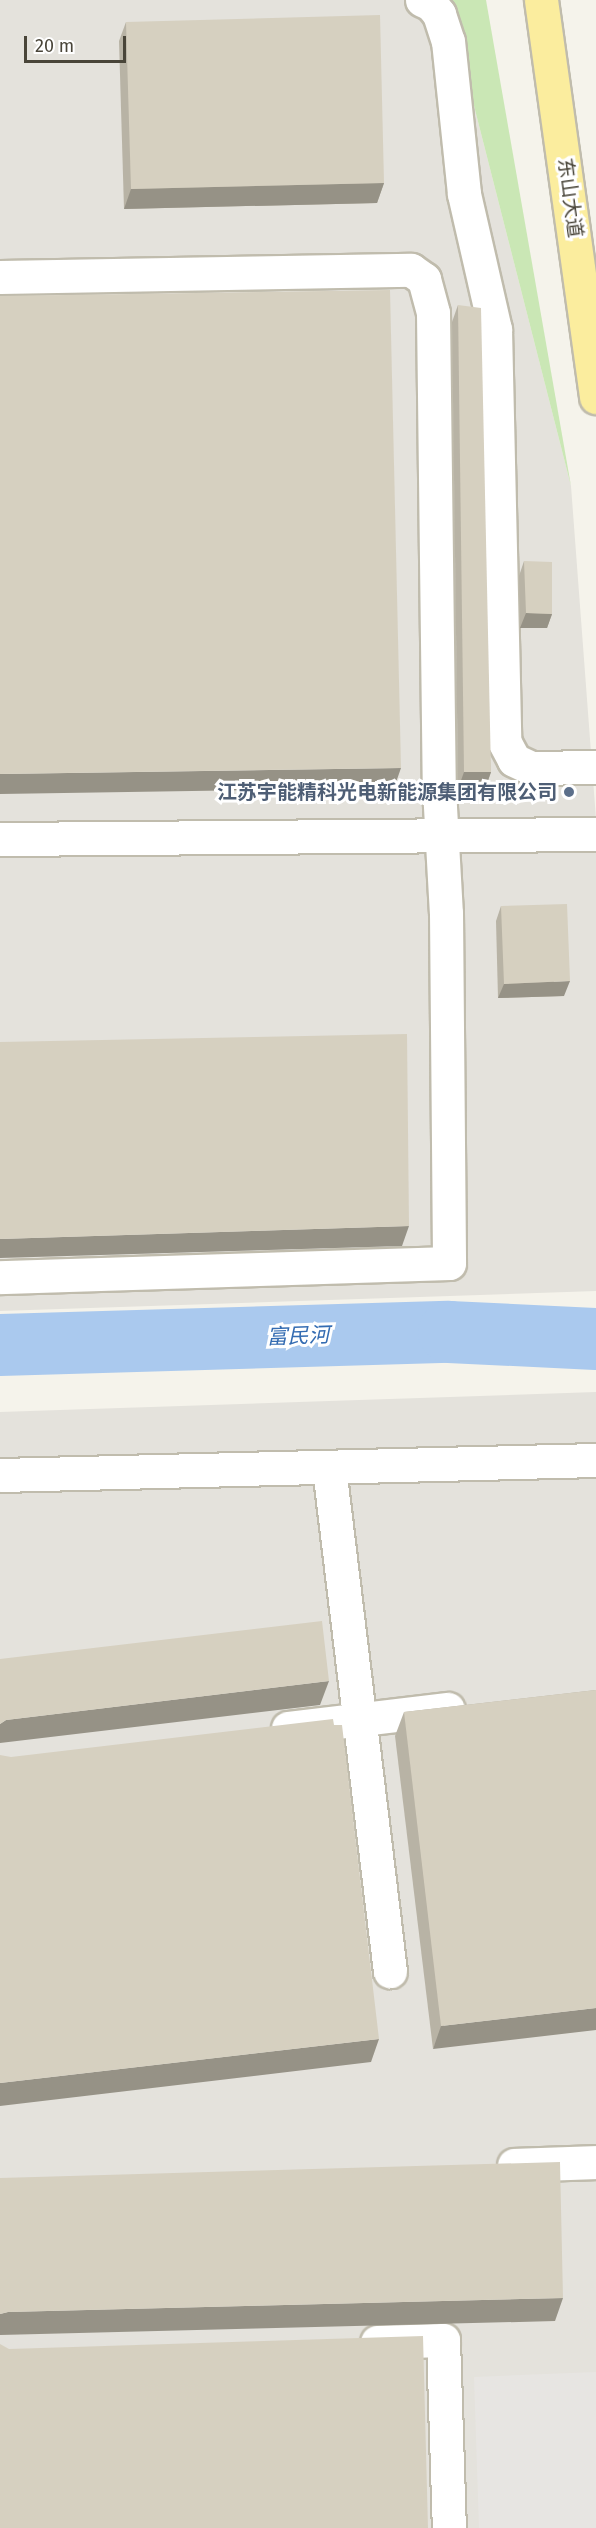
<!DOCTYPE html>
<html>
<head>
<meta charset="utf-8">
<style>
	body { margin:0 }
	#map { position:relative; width:596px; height:2528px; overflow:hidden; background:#f5f3eb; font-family:"Fira Sans","Noto Sans SC",sans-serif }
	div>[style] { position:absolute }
	.industrial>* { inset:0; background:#e4e2dc }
	.green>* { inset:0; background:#cae7b5 }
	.parking>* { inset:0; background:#e7e5e2 }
	.river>* { height:62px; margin:-31px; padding:0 31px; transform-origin:31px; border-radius:31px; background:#aac9ee }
	.roads { filter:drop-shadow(2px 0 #c0bcad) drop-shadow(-2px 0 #c0bcad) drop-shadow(0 2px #c0bcad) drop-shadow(0 -2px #c0bcad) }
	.minor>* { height:33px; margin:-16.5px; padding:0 16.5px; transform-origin:16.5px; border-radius:16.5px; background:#fff }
	.major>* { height:33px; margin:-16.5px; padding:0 16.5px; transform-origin:16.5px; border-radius:16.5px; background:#fbed9e }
	.wall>* { inset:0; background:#b8b3a5 }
	.shaded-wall>* { inset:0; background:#969286 }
	.building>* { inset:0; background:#d6d0c0 }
	.dots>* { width:16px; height:16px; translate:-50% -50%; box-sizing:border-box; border:3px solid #fff; border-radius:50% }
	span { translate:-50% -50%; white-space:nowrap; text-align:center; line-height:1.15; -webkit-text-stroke:6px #fff; paint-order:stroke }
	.street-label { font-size:20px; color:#494539 }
	.service-label { font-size:20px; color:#4e5e75; font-weight:700 }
	.right { translate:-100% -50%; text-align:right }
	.water-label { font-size:21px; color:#346cb2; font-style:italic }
	.scale { position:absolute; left:24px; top:36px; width:102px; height:27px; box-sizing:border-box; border:3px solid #494539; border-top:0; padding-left:8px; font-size:18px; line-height:21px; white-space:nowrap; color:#494539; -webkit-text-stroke:4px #fff; paint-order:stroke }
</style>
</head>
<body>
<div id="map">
	<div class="industrial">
		<div style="clip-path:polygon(0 0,447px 0,571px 486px,596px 819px,596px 1291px,0 1311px)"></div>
		<div style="clip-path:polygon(596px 1392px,596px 2528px,0 2528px,0 1412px)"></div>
	</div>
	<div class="green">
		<div style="clip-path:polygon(447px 0,486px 0,571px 486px)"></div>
	</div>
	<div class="parking">
		<div style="clip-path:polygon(596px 2372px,596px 2528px,479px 2528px,474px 2377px)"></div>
	</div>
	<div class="river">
		<div style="left:0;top:1345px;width:449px;rotate:-1.7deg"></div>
		<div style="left:449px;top:1332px;width:147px;rotate:2.7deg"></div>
	</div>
	<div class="roads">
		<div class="minor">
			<div style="left:422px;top:0;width:10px;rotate:24deg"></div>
			<div style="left:431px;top:4px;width:13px;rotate:51deg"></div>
			<div style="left:439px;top:14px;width:28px;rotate:72deg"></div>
			<div style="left:448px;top:41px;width:154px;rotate:84deg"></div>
			<div style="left:464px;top:194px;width:139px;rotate:77.1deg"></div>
			<div style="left:495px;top:329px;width:412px;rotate:88.7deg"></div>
			<div style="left:504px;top:741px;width:21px;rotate:62deg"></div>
			<div style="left:514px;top:760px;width:19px;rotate:25deg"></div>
			<div style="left:531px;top:768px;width:65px;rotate:-0.9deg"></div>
			<div style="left:0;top:277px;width:411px;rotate:-1deg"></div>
			<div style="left:411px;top:270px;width:16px;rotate:35deg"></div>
			<div style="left:424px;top:279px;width:35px;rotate:75deg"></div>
			<div style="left:433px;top:313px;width:476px;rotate:89.3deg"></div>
			<div style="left:439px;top:789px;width:124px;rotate:86.8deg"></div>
			<div style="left:446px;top:913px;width:350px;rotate:89.5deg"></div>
			<div style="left:449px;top:1263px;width:449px;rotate:178.2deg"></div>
			<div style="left:0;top:839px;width:596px;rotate:-0.48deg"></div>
			<div style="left:329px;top:1468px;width:507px;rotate:83.09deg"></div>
			<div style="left:0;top:1475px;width:596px;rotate:-1.44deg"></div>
			<div style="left:288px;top:1728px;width:161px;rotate:-6.8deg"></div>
			<div style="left:514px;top:2165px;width:82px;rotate:-2.1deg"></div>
			<div style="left:377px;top:2342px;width:66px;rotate:-1.7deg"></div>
			<div style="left:443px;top:2340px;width:188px;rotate:88.2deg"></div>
		</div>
		<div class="major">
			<div style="left:541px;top:0;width:401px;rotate:82.1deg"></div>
		</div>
	</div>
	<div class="wall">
		<div style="clip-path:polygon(126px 22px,384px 183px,377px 203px,124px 209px,119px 41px)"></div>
		<div style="clip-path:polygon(458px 305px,491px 772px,485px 789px,458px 789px,452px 322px)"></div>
		<div style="clip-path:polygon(524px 561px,552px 614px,547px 628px,520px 628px,519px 576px)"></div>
		<div style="clip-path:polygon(501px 906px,564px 996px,498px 998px,496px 921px)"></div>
		<div style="clip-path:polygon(596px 1690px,433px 2049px,395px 1736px,404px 1712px)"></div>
	</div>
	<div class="shaded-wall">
		<div style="clip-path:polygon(384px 183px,377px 203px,124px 209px,131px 189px)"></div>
		<div style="clip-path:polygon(526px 613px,552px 614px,547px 628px,520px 628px)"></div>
		<div style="clip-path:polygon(401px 768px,394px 788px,0 794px,0 774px)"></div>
		<div style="clip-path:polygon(464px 772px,491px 772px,485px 789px,458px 789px)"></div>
		<div style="clip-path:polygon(570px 981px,564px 996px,498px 998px,504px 984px)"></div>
		<div style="clip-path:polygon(409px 1226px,402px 1246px,0 1258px,0 1239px)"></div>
		<div style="clip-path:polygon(329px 1681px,320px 1705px,0 1743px,0 1724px,6px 1720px)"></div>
		<div style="clip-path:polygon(596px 2008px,596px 2030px,433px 2049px,441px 2026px)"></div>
		<div style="clip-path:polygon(379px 2039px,371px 2062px,0 2106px,0 2083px)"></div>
		<div style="clip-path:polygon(563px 2298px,555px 2321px,0 2335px,0 2314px,8px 2312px)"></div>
	</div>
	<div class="building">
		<div style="clip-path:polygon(380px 15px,384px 183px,131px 189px,126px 22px)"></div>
		<div style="clip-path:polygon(390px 290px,401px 768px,0 774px,0 296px)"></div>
		<div style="clip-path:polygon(458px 305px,481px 308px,491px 772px,464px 772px)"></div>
		<div style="clip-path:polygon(524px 561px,552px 562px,552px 614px,526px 613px)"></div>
		<div style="clip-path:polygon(567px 904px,570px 981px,504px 984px,501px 906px)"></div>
		<div style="clip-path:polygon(407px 1034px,409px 1226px,0 1239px,0 1042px)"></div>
		<div style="clip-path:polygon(322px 1621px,329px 1681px,6px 1720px,0 1724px,0 1659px)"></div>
		<div style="clip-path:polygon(596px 1690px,596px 2008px,441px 2026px,404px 1712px)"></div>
		<div style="clip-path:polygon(333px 1719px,334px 1725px,342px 1725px,379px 2039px,0 2083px,0 1755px,11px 1757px)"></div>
		<div style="clip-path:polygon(560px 2162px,563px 2298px,8px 2312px,0 2314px,0 2178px)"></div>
		<div style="clip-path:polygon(423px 2336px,428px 2528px,0 2528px,0 2344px,9px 2349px)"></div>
	</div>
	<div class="dots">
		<div style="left:569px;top:792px;background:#5c6f8a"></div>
	</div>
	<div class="street-label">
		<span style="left:570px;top:198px;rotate:82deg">东山大道</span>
	</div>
	<div class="service-label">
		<span class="right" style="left:557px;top:792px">江苏宇能精科光电新能源集团有限公司</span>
	</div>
	<div class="water-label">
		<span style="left:298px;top:1336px;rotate:-2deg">富民河</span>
	</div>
	<div class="scale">20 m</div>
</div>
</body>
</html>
